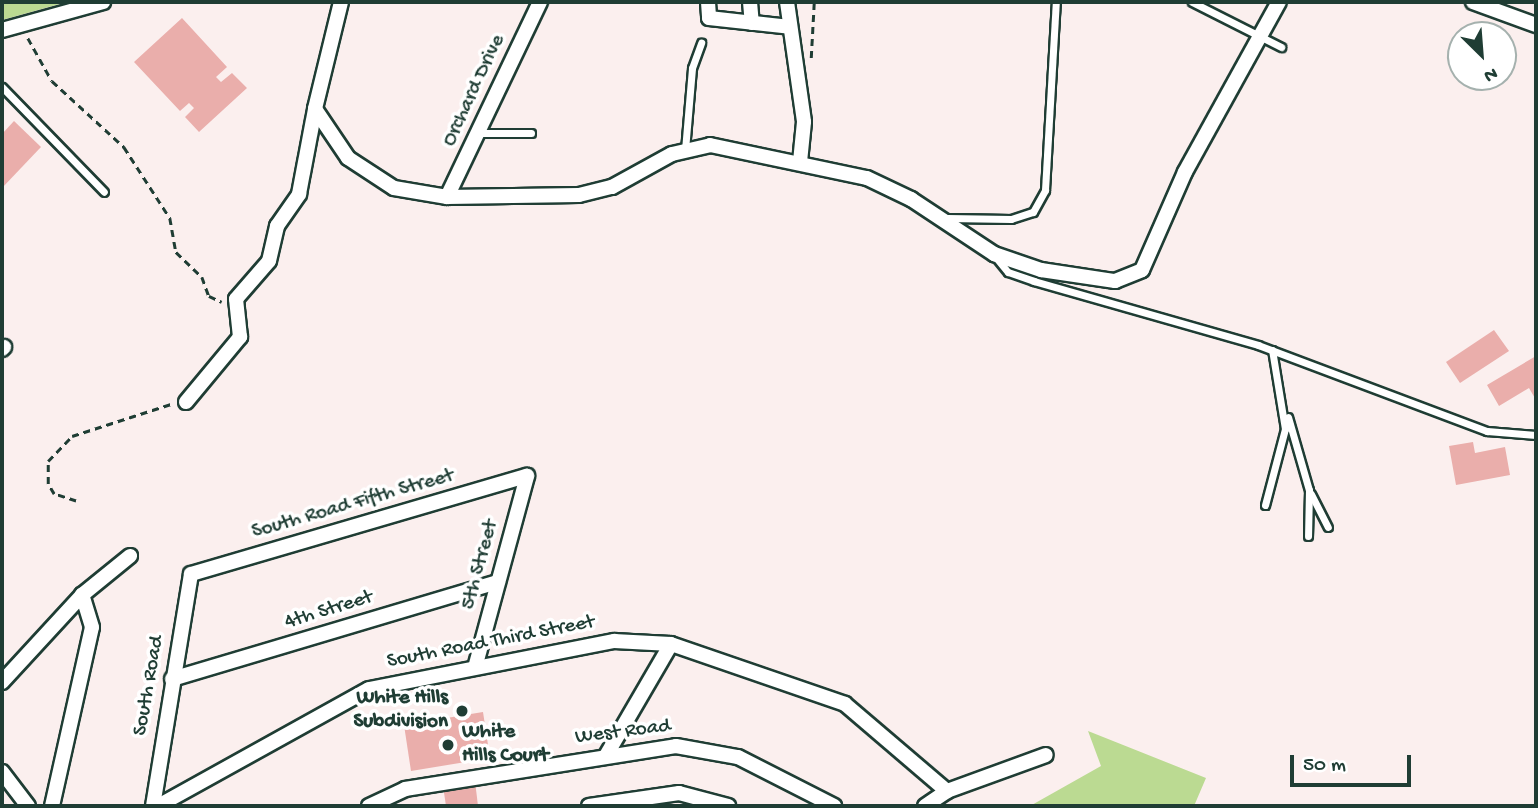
<!DOCTYPE html>
<html>
<head>
<meta charset="utf-8">
<style>
	body { margin:0 }
	#map { position:relative; width:1538px; height:808px; overflow:hidden; background:#fbefee; font-family:"Gochi Hand",sans-serif }
	div>[style] { position:absolute }
	.green>* { inset:0; background:#bbda92 }
	.building>* { inset:0; background:#eaaeab }
	.path>* { height:2.5px; margin-top:-1.25px; transform-origin:0; background:repeating-linear-gradient(90deg,#1f3d34 0 7px,transparent 0 12px) }
	.roads { filter:drop-shadow(2px 0 #1f3d34) drop-shadow(-2px 0 #1f3d34) drop-shadow(0 2px #1f3d34) drop-shadow(0 -2px #1f3d34) }
	.lane>* { height:7px; margin:-3.5px; padding:0 3.5px; transform-origin:3.5px; border-radius:3.5px; background:#fff }
	.street>* { height:14px; margin:-7px; padding:0 7px; transform-origin:7px; border-radius:7px; background:#fff }
	.dots>* { width:19px; height:19px; translate:-50% -50%; box-sizing:border-box; border:4px solid #fff; border-radius:50% }
	span { translate:-50% -50%; white-space:nowrap; text-align:center; line-height:1.15; -webkit-text-stroke:7px #fff; paint-order:stroke }
	.street-label { font-size:21px; color:#1f3d34 }
	.poi-label { font-size:21px; color:#1f3d34; font-weight:700 }
	.right { translate:-100% -50%; text-align:right }
	.left { translate:0 -50%; text-align:left }
	.frame { position:absolute; inset:0; border:4px solid #1f3d34; pointer-events:none }
	.north { position:absolute; left:1447px; top:21px; width:70px; height:70px; box-sizing:border-box; background:#fff; border:2px solid #a5b1ae; border-radius:50%; rotate:155deg; font-size:19px; font-weight:700; line-height:28px; text-align:center; color:#1f3d34 }
	.north::after { content:''; display:block; margin:auto; width:24px; height:32px; background:#1f3d34; clip-path:polygon(50% 0,100% 100%,50% 72%,0 100%) }
	.scale { position:absolute; left:1290px; top:755px; width:121px; height:32px; box-sizing:border-box; border:4px solid #1f3d34; border-top:0; padding-left:9px; font-size:21px; line-height:24px; white-space:nowrap; color:#1f3d34; -webkit-text-stroke:5px #fff; paint-order:stroke }
</style>
</head>
<body>
<div id="map">
	<div class="green">
		<div style="clip-path:polygon(2px 2px,67px 2px,2px 20px)"></div>
		<div style="clip-path:polygon(1088px 731px,1206px 778px,1194px 806px,1030px 806px,1101px 766px)"></div>
	</div>
	<div class="building">
		<div style="clip-path:polygon(182px 18px,227px 67px,216px 77px,221px 82px,232px 73px,247px 88px,199px 132px,185px 117px,194px 108px,189px 103px,180px 111px,134px 62px)"></div>
		<div style="clip-path:polygon(14px 121px,41px 147px,2px 188px,2px 134px)"></div>
		<div style="clip-path:polygon(1494px 330px,1509px 351px,1460px 383px,1446px 362px)"></div>
		<div style="clip-path:polygon(1536px 356px,1536px 400px,1529px 388px,1499px 406px,1487px 385px)"></div>
		<div style="clip-path:polygon(1473px 442px,1475px 453px,1505px 447px,1510px 475px,1456px 485px,1449px 446px)"></div>
		<div style="clip-path:polygon(483px 712px,490px 758px,411px 771px,404px 725px)"></div>
		<div style="clip-path:polygon(475px 781px,478px 806px,446px 806px,443px 786px)"></div>
	</div>
	<div class="path">
		<div style="left:28px;top:38px;width:49px;rotate:60.8deg"></div>
		<div style="left:52px;top:81px;width:98px;rotate:42.5deg"></div>
		<div style="left:124px;top:147px;width:85px;rotate:57.1deg"></div>
		<div style="left:170px;top:218px;width:35px;rotate:80deg"></div>
		<div style="left:176px;top:252px;width:36px;rotate:44deg"></div>
		<div style="left:202px;top:277px;width:20px;rotate:70deg"></div>
		<div style="left:209px;top:296px;width:14px;rotate:25deg"></div>
		<div style="left:811px;top:58px;width:56px;rotate:-86.9deg"></div>
		<div style="left:76px;top:501px;width:23px;rotate:-162deg"></div>
		<div style="left:54px;top:494px;width:12px;rotate:-121deg"></div>
		<div style="left:48px;top:484px;width:23px;rotate:-90deg"></div>
		<div style="left:48px;top:461px;width:35px;rotate:-46deg"></div>
		<div style="left:72px;top:436px;width:104px;rotate:-17.9deg"></div>
	</div>
	<div class="roads">
		<div class="lane">
			<div style="left:1192px;top:2px;width:100px;rotate:26.8deg"></div>
			<div style="left:2px;top:87px;width:146px;rotate:45.8deg"></div>
			<div style="left:478px;top:133px;width:53px"></div>
			<div style="left:685px;top:150px;width:82px;rotate:-85.1deg"></div>
			<div style="left:692px;top:68px;width:27px;rotate:-70deg"></div>
			<div style="left:947px;top:218px;width:64px;rotate:0.9deg"></div>
			<div style="left:1011px;top:219px;width:23px;rotate:-18deg"></div>
			<div style="left:1033px;top:212px;width:25px;rotate:-61deg"></div>
			<div style="left:1045px;top:190px;width:188px;rotate:-86.7deg"></div>
			<div style="left:994px;top:255px;width:22px;rotate:51deg"></div>
			<div style="left:1008px;top:272px;width:28px;rotate:19deg"></div>
			<div style="left:1034px;top:281px;width:233px;rotate:15.9deg"></div>
			<div style="left:1258px;top:345px;width:245px;rotate:20.6deg"></div>
			<div style="left:1487px;top:431px;width:49px;rotate:4.7deg"></div>
			<div style="left:1288px;top:417px;width:76px;rotate:74deg"></div>
			<div style="left:1309px;top:490px;width:46px;rotate:91.2deg"></div>
			<div style="left:1311px;top:494px;width:37px;rotate:63deg"></div>
			<div style="left:1265px;top:505px;width:79px;rotate:-75.3deg"></div>
			<div style="left:1285px;top:429px;width:80px;rotate:-99.3deg"></div>
		</div>
		<div class="street">
			<div style="left:341px;top:2px;width:110px;rotate:103.7deg"></div>
			<div style="left:315px;top:109px;width:59px;rotate:56deg"></div>
			<div style="left:348px;top:158px;width:55px;rotate:33.1deg"></div>
			<div style="left:394px;top:188px;width:54px;rotate:9.6deg"></div>
			<div style="left:447px;top:197px;width:132px;rotate:-0.9deg"></div>
			<div style="left:579px;top:195px;width:34px;rotate:-14deg"></div>
			<div style="left:612px;top:187px;width:68px;rotate:-28.8deg"></div>
			<div style="left:672px;top:154px;width:39px;rotate:-13deg"></div>
			<div style="left:710px;top:145px;width:160px;rotate:11.9deg"></div>
			<div style="left:867px;top:178px;width:49px;rotate:25.5deg"></div>
			<div style="left:911px;top:199px;width:100px;rotate:33.5deg"></div>
			<div style="left:994px;top:254px;width:50px;rotate:18.8deg"></div>
			<div style="left:1041px;top:270px;width:75px;rotate:8.5deg"></div>
			<div style="left:1115px;top:281px;width:29px;rotate:-22deg"></div>
			<div style="left:1142px;top:270px;width:107px;rotate:-66.3deg"></div>
			<div style="left:1185px;top:172px;width:194px;rotate:-61.1deg"></div>
			<div style="left:708px;top:2px;width:16px;rotate:86deg"></div>
			<div style="left:709px;top:18px;width:81px;rotate:6.3deg"></div>
			<div style="left:750px;top:2px;width:21px;rotate:85deg"></div>
			<div style="left:787px;top:2px;width:121px;rotate:81.9deg"></div>
			<div style="left:804px;top:122px;width:40px;rotate:95.7deg"></div>
			<div style="left:1473px;top:2px;width:67px;rotate:20.1deg"></div>
			<div style="left:2px;top:30px;width:105px;rotate:-15.5deg"></div>
			<div style="left:447px;top:197px;width:216px;rotate:-64.5deg"></div>
			<div style="left:2px;top:349px;width:3px;rotate:-45deg"></div>
			<div style="left:186px;top:402px;width:85px;rotate:-50.3deg"></div>
			<div style="left:240px;top:337px;width:38px;rotate:-96deg"></div>
			<div style="left:236px;top:299px;width:50px;rotate:-49deg"></div>
			<div style="left:269px;top:261px;width:36px;rotate:-77deg"></div>
			<div style="left:277px;top:226px;width:39px;rotate:-55deg"></div>
			<div style="left:299px;top:194px;width:86px;rotate:-79.3deg"></div>
			<div style="left:476px;top:664px;width:195px;rotate:-74.8deg"></div>
			<div style="left:172px;top:679px;width:340px;rotate:-16.6deg"></div>
			<div style="left:2px;top:682px;width:118px;rotate:-47.4deg"></div>
			<div style="left:82px;top:595px;width:62px;rotate:-39.1deg"></div>
			<div style="left:607px;top:754px;width:127px;rotate:-59.8deg"></div>
			<div style="left:2px;top:772px;width:43px;rotate:52.6deg"></div>
			<div style="left:52px;top:806px;width:183px;rotate:-77.4deg"></div>
			<div style="left:92px;top:627px;width:34px;rotate:-107deg"></div>
			<div style="left:153px;top:806px;width:235px;rotate:-80.7deg"></div>
			<div style="left:191px;top:574px;width:350px;rotate:-16.3deg"></div>
			<div style="left:158px;top:806px;width:241px;rotate:-29deg"></div>
			<div style="left:369px;top:689px;width:250px;rotate:-11.1deg"></div>
			<div style="left:614px;top:641px;width:57px;rotate:3deg"></div>
			<div style="left:671px;top:644px;width:184px;rotate:19deg"></div>
			<div style="left:845px;top:704px;width:134px;rotate:40.5deg"></div>
			<div style="left:369px;top:806px;width:40px;rotate:-25deg"></div>
			<div style="left:405px;top:789px;width:274px;rotate:-9deg"></div>
			<div style="left:676px;top:746px;width:63px;rotate:10.1deg"></div>
			<div style="left:738px;top:757px;width:108px;rotate:27deg"></div>
			<div style="left:589px;top:806px;width:91px;rotate:-8.2deg"></div>
			<div style="left:679px;top:793px;width:51px;rotate:14.9deg"></div>
			<div style="left:925px;top:806px;width:27px;rotate:-34deg"></div>
			<div style="left:947px;top:791px;width:105px;rotate:-20deg"></div>
		</div>
	</div>
	<div class="dots">
		<div style="left:462px;top:711px;background:#1f3d34"></div>
		<div style="left:448px;top:745px;background:#1f3d34"></div>
	</div>
	<div class="street-label">
		<span style="left:475px;top:91px;rotate:-65deg">Orchard Drive</span>
		<span style="left:353px;top:505px;rotate:-16deg">South Road Fifth Street</span>
		<span style="left:481px;top:565px;rotate:-75deg">5th Street</span>
		<span style="left:329px;top:611px;rotate:-17deg">4th Street</span>
		<span style="left:491px;top:643px;rotate:-11deg">South Road Third Street</span>
		<span style="left:150px;top:686px;rotate:-80deg">South Road</span>
		<span style="left:623px;top:733px;rotate:-7deg">West Road</span>
	</div>
	<div class="poi-label">
		<span class="right" style="left:448px;top:711px">White Hills<br>Subdivision</span>
		<span class="left" style="left:462px;top:745px">White<br>Hills Court</span>
	</div>
	<div class="frame"></div>
	<div class="north">N</div>
	<div class="scale">50 m</div>
</div>
</body>
</html>
